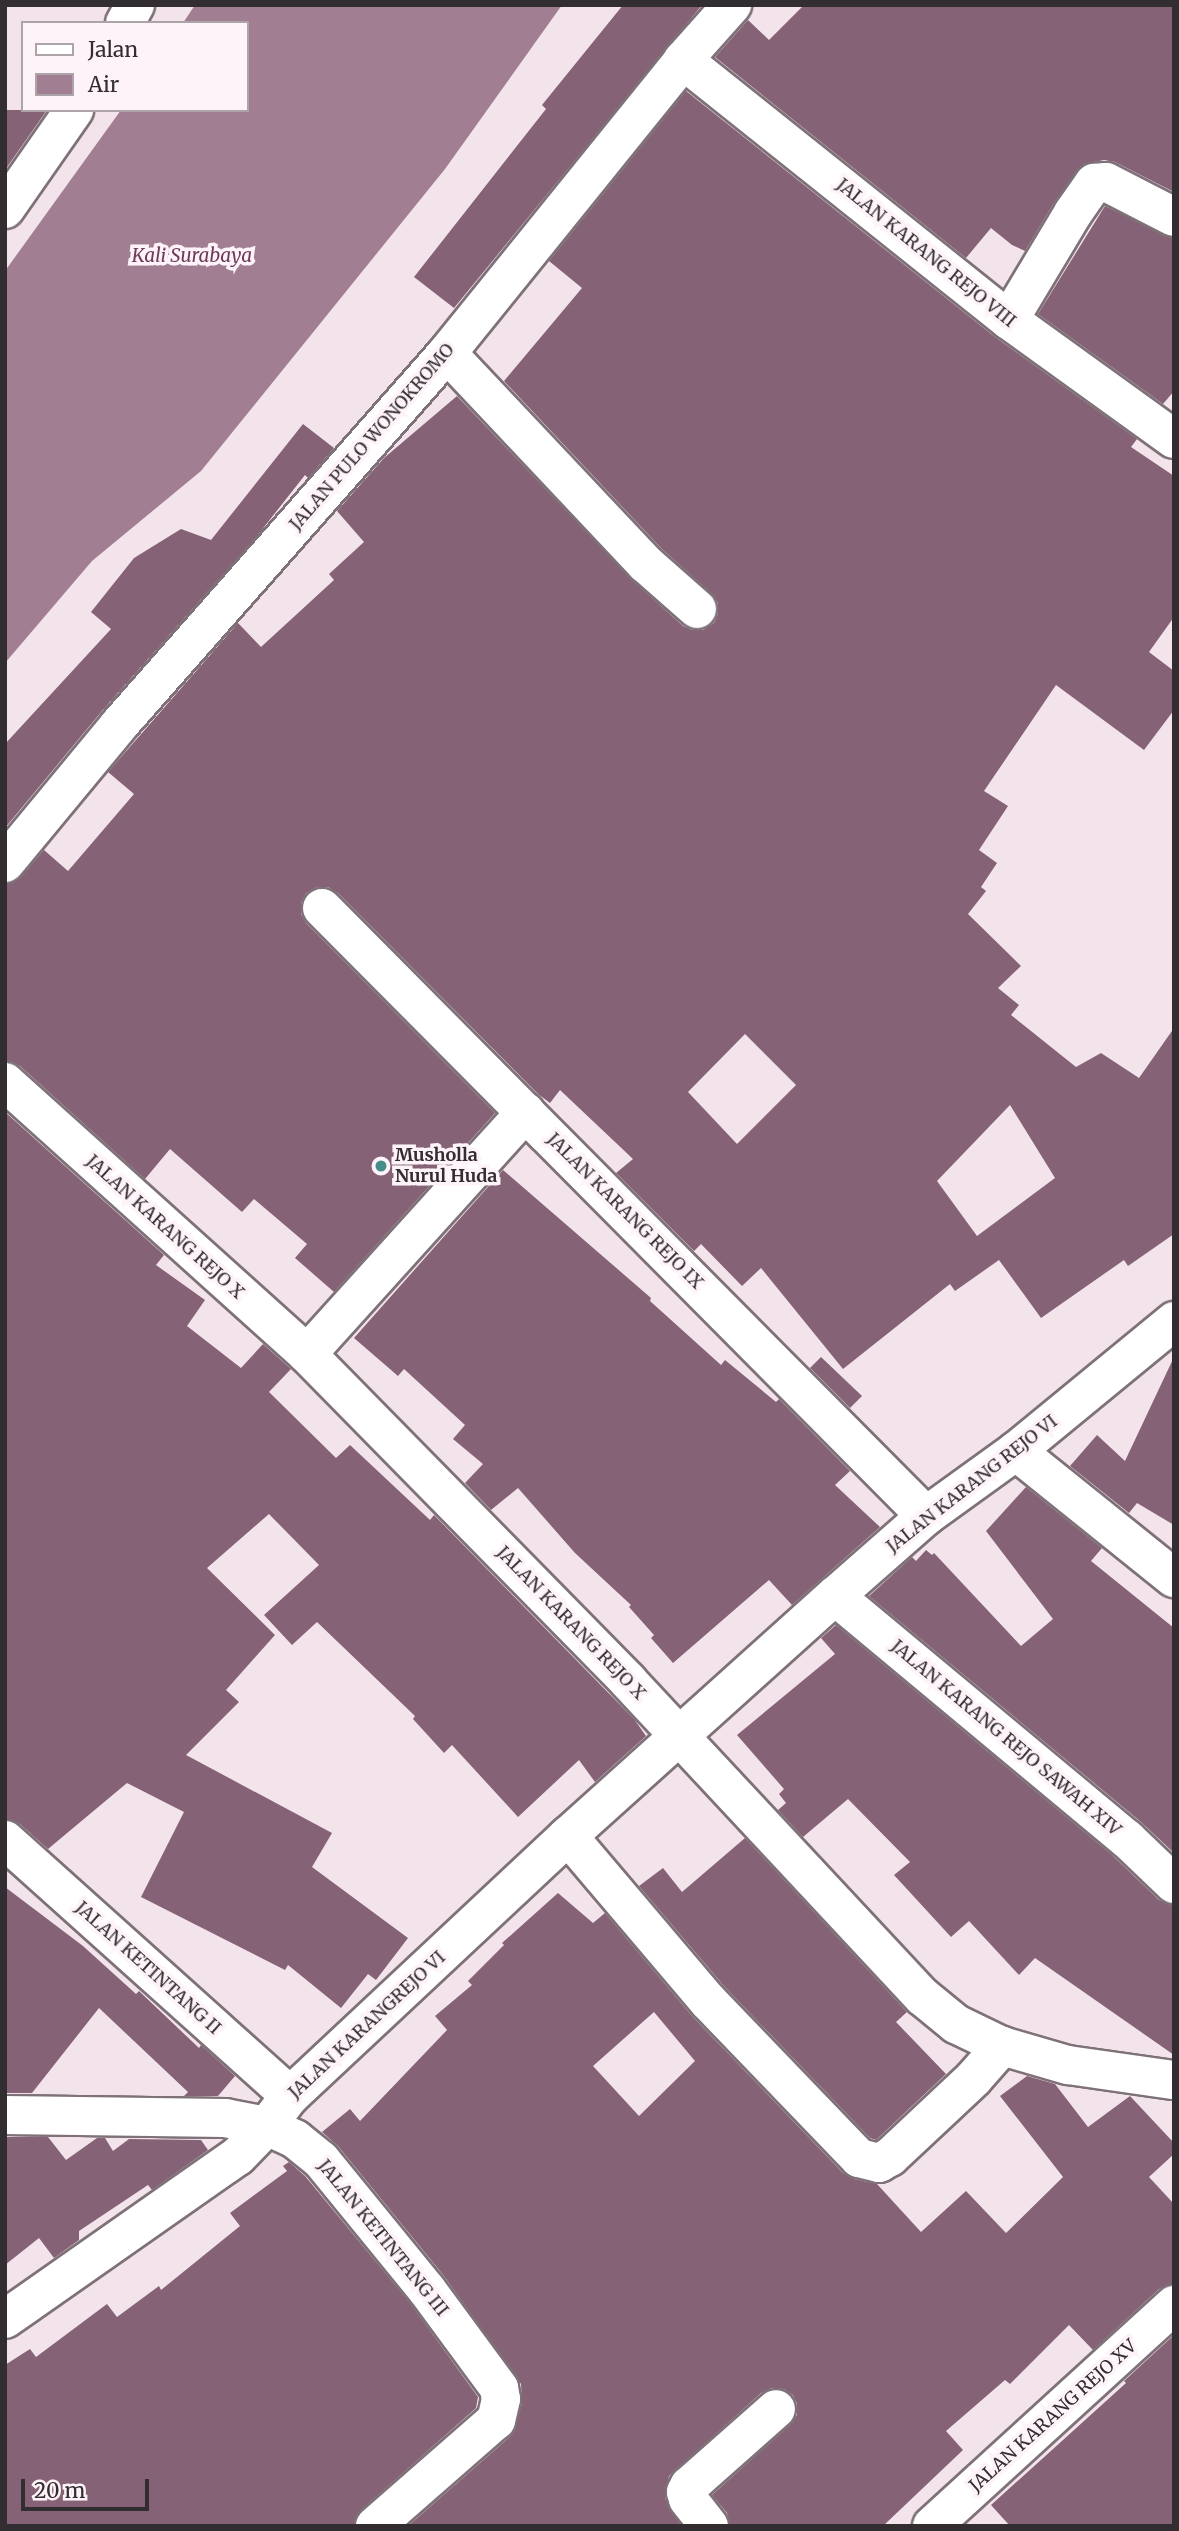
<!DOCTYPE html>
<html>
<head>
<meta charset="utf-8">
<style>
	body { margin:0 }
	#map { position:relative; width:1179px; height:2531px; overflow:hidden; background:#f3e4ec; font-family:Merriweather,serif }
	div>[style] { position:absolute }
	.water>* { inset:0; background:#a27e93 }
	.building>* { inset:0; background:#856276 }
	.roads { filter:drop-shadow(2px 0 #7e7178) drop-shadow(-2px 0 #7e7178) drop-shadow(0 2px #7e7178) drop-shadow(0 -2px #7e7178) }
	.minor>* { height:38px; margin:-19px; padding:0 19px; transform-origin:19px; border-radius:19px; background:#fff }
	.tertiary>* { height:38px; margin:-19px; padding:0 19px; transform-origin:19px; border-radius:19px; background:#fff }
	.secondary>* { height:38px; margin:-19px; padding:0 19px; transform-origin:19px; border-radius:19px; background:#fff }
	.dots>* { width:19px; height:19px; translate:-50% -50%; box-sizing:border-box; border:4px solid #fef3f9; border-radius:50% }
	span { translate:-50% -50%; white-space:nowrap; text-align:center; line-height:1.15; -webkit-text-stroke:7px #fef3f9; paint-order:stroke }
	.street-label { font-size:18px; color:#322d30 }
	.poi-label { font-size:18px; color:#322d30; font-weight:700 }
	.left { translate:0 -50%; text-align:left }
	.water-label { font-size:19px; color:#6e3b5a; font-style:italic }
	.frame { position:absolute; inset:0; border:7px solid #322d30; pointer-events:none }
	.legend { position:absolute; left:21px; top:21px; width:228px; height:91px; box-sizing:border-box; background:#fef3f9; border:2px solid #aca4a9; margin:0; padding:9px 12px; list-style:none; font-size:21px; color:#322d30 }
	.legend li { display:flex; align-items:center; gap:14px; height:35px }
	.legend b { width:35px; border:2px solid #aca4a9 }
	.scale { position:absolute; left:21px; top:2479px; width:128px; height:32px; box-sizing:border-box; border:4px solid #322d30; border-top:0; padding-left:9px; font-size:21px; line-height:24px; white-space:nowrap; color:#322d30; -webkit-text-stroke:5px #fef3f9; paint-order:stroke }
</style>
</head>
<body>
<div id="map">
	<div class="water">
		<div style="clip-path:polygon(195px 5px,562px 5px,445px 169px,201px 471px,92px 561px,5px 663px,5px 271px,121px 110px,247px 110px,247px 23px,183px 23px)"></div>
	</div>
	<div class="building">
		<div style="clip-path:polygon(623px 5px,702px 5px,454px 308px,414px 277px,546px 109px,542px 105px)"></div>
		<div style="clip-path:polygon(804px 5px,1174px 5px,1174px 192px,1115px 162px,1104px 160px,1084px 164px,1055px 201px,1025px 251px,1012px 245px,991px 228px,966px 258px,715px 57px,748px 20px,769px 40px)"></div>
		<div style="clip-path:polygon(evenodd,686px 91px,995px 337px,1137px 439px,1131px 447px,1174px 476px,1174px 617px,1149px 652px,1174px 671px,1174px 710px,1144px 750px,1056px 685px,984px 791px,1008px 806px,979px 850px,997px 863px,981px 887px,986px 891px,968px 914px,1021px 966px,998px 988px,1019px 1005px,1011px 1015px,1076px 1067px,1101px 1053px,1139px 1078px,1174px 1028px,1174px 1234px,1128px 1266px,1124px 1260px,1041px 1318px,999px 1260px,955px 1291px,950px 1284px,843px 1369px,761px 1268px,742px 1286px,701px 1244px,694px 1251px,616px 1173px,633px 1159px,560px 1090px,550px 1103px,538px 1094px,338px 893px,328px 887px,317px 887px,306px 893px,301px 903px,301px 914px,306px 923px,495px 1113px,334px 1292px,295px 1258px,307px 1244px,254px 1199px,242px 1212px,170px 1149px,145px 1179px,20px 1066px,5px 1061px,5px 884px,21px 877px,44px 850px,68px 871px,134px 794px,108px 772px,238px 623px,261px 647px,334px 580px,329px 574px,364px 542px,337px 511px,384px 458px,457px 396px,632px 580px,683px 626px,692px 630px,703px 630px,714px 623px,718px 614px,718px 603px,711px 593px,661px 548px,504px 381px,582px 288px,549px 261px,686px 91px,745px 1034px,796px 1085px,737px 1144px,688px 1092px,745px 1034px,686px 91px,1010px 1105px,1055px 1178px,977px 1236px,937px 1181px,1010px 1105px)"></div>
		<div style="clip-path:polygon(5px 110px,47px 110px,5px 170px)"></div>
		<div style="clip-path:polygon(1105px 206px,1174px 239px,1174px 391px,1163px 404px,1038px 314px)"></div>
		<div style="clip-path:polygon(303px 424px,334px 448px,308px 478px,305px 475px,257px 536px,102px 711px,5px 828px,5px 744px,111px 629px,91px 612px,134px 558px,181px 529px,211px 540px)"></div>
		<div style="clip-path:polygon(5px 1112px,164px 1255px,156px 1265px,205px 1300px,187px 1326px,241px 1368px,263px 1344px,291px 1369px,269px 1392px,336px 1458px,350px 1445px,430px 1520px,434px 1515px,634px 1719px,646px 1736px,595px 1782px,579px 1760px,518px 1817px,452px 1745px,444px 1753px,413px 1719px,415px 1716px,317px 1622px,292px 1645px,264px 1615px,319px 1565px,269px 1514px,207px 1568px,275px 1635px,226px 1690px,239px 1702px,186px 1755px,332px 1833px,312px 1867px,408px 1938px,376px 1980px,368px 1974px,341px 2008px,288px 1965px,285px 1970px,141px 1897px,184px 1812px,127px 1783px,48px 1849px,20px 1824px,5px 1819px)"></div>
		<div style="clip-path:polygon(503px 1170px,651px 1298px,650px 1301px,721px 1365px,725px 1360px,776px 1402px,779px 1399px,850px 1471px,835px 1485px,880px 1527px,792px 1605px,769px 1580px,673px 1663px,651px 1638px,654px 1635px,629px 1607px,631px 1605px,575px 1553px,518px 1488px,491px 1510px,465px 1483px,483px 1464px,453px 1439px,465px 1425px,404px 1369px,398px 1376px,354px 1338px)"></div>
		<div style="clip-path:polygon(821px 1357px,862px 1396px,850px 1408px,810px 1368px)"></div>
		<div style="clip-path:polygon(1174px 1357px,1174px 1525px,1137px 1503px,1129px 1513px,1070px 1466px,1097px 1435px,1125px 1461px)"></div>
		<div style="clip-path:polygon(1026px 1487px,1102px 1548px,1091px 1561px,1174px 1628px,1174px 1853px,1141px 1822px,869px 1596px,912px 1557px,916px 1561px,926px 1550px,932px 1555px,934px 1553px,1021px 1646px,1053px 1619px,986px 1531px)"></div>
		<div style="clip-path:polygon(836px 1625px,1112px 1855px,1159px 1900px,1174px 1905px,1174px 2055px,1035px 1958px,1019px 1975px,969px 1921px,951px 1937px,894px 1875px,910px 1862px,848px 1799px,803px 1837px,778px 1810px,786px 1803px,779px 1794px,784px 1789px,737px 1735px,835px 1654px,821px 1638px)"></div>
		<div style="clip-path:polygon(745px 1838px,907px 2012px,896px 2022px,946px 2074px,876px 2140px,870px 2138px,724px 1986px,639px 1886px,663px 1868px,682px 1892px)"></div>
		<div style="clip-path:polygon(5px 1887px,83px 1946px,136px 1994px,139px 1991px,199px 2048px,201px 2045px,235px 2076px,218px 2096px,184px 2096px,188px 2092px,99px 2008px,32px 2093px,5px 2093px)"></div>
		<div style="clip-path:polygon(evenodd,558px 1893px,593px 1923px,605px 1913px,692px 2016px,843px 2173px,854px 2179px,877px 2184px,921px 2232px,966px 2191px,1006px 2233px,1063px 2177px,1000px 2096px,1027px 2076px,1055px 2084px,1088px 2127px,1130px 2096px,1174px 2143px,1174px 2154px,1149px 2177px,1174px 2204px,1174px 2284px,1159px 2289px,1093px 2350px,1069px 2325px,1010px 2384px,1005px 2380px,946px 2431px,963px 2450px,883px 2526px,730px 2526px,727px 2513px,712px 2495px,790px 2425px,797px 2415px,797px 2404px,793px 2395px,784px 2389px,772px 2388px,761px 2393px,669px 2476px,665px 2498px,681px 2526px,408px 2526px,511px 2436px,522px 2404px,521px 2384px,444px 2276px,338px 2146px,322px 2132px,350px 2109px,360px 2121px,447px 2030px,435px 2016px,472px 1985px,468px 1981px,504px 1945px,502px 1943px,558px 1893px,654px 2012px,695px 2061px,639px 2116px,593px 2066px,654px 2012px)"></div>
		<div style="clip-path:polygon(5px 2137px,48px 2137px,66px 2160px,97px 2138px,105px 2138px,113px 2151px,129px 2139px,201px 2140px,208px 2150px,152px 2190px,148px 2185px,79px 2231px,79px 2240px,54px 2258px,39px 2238px,5px 2265px)"></div>
		<div style="clip-path:polygon(289px 2162px,305px 2176px,410px 2303px,478px 2397px,476px 2408px,361px 2510px,354px 2526px,5px 2526px,5px 2365px,30px 2349px,36px 2357px,107px 2304px,117px 2317px,159px 2286px,161px 2290px,240px 2226px,230px 2213px,287px 2171px,283px 2166px)"></div>
		<div style="clip-path:polygon(1174px 2335px,1174px 2526px,1010px 2526px,991px 2505px,1126px 2383px,1124px 2381px)"></div>
	</div>
	<div class="roads">
		<div class="minor">
			<div style="left:125px;top:23px;width:21px;rotate:-61deg"></div>
			<div style="left:683px;top:60px;width:417px;rotate:38.6deg"></div>
			<div style="left:1009px;top:320px;width:203px;rotate:35.8deg"></div>
			<div style="left:5px;top:209px;width:121px;rotate:-55.1deg"></div>
			<div style="left:1009px;top:320px;width:125px;rotate:-59.1deg"></div>
			<div style="left:1073px;top:213px;width:37px;rotate:-55deg"></div>
			<div style="left:1094px;top:183px;width:12px;rotate:-5deg"></div>
			<div style="left:1106px;top:182px;width:76px;rotate:27.2deg"></div>
			<div style="left:447px;top:353px;width:290px;rotate:46.7deg"></div>
			<div style="left:646px;top:564px;width:68px;rotate:41.4deg"></div>
			<div style="left:322px;top:908px;width:857px;rotate:45.19deg"></div>
			<div style="left:307px;top:1354px;width:326px;rotate:-47.9deg"></div>
			<div style="left:1016px;top:1451px;width:203px;rotate:38.8deg"></div>
			<div style="left:835px;top:1596px;width:380px;rotate:39.8deg"></div>
			<div style="left:1127px;top:1839px;width:65px;rotate:43.8deg"></div>
			<div style="left:568px;top:1836px;width:216px;rotate:49.7deg"></div>
			<div style="left:708px;top:2001px;width:218px;rotate:46.1deg"></div>
			<div style="left:859px;top:2158px;width:21px;rotate:14deg"></div>
			<div style="left:879px;top:2163px;width:13px;rotate:-29deg"></div>
			<div style="left:890px;top:2157px;width:115px;rotate:-43.2deg"></div>
			<div style="left:974px;top:2078px;width:43px;rotate:-48.8deg"></div>
			<div style="left:5px;top:1840px;width:383px;rotate:41.9deg"></div>
			<div style="left:5px;top:2115px;width:220px;rotate:0.8deg"></div>
			<div style="left:225px;top:2118px;width:43px;rotate:10.8deg"></div>
			<div style="left:267px;top:2126px;width:31px;rotate:25deg"></div>
			<div style="left:295px;top:2139px;width:33px;rotate:39deg"></div>
			<div style="left:321px;top:2160px;width:168px;rotate:50.8deg"></div>
			<div style="left:427px;top:2290px;width:122px;rotate:53.7deg"></div>
			<div style="left:499px;top:2388px;width:11px;rotate:80deg"></div>
			<div style="left:501px;top:2399px;width:22px;rotate:103deg"></div>
			<div style="left:496px;top:2420px;width:161px;rotate:138.8deg"></div>
			<div style="left:5px;top:2319px;width:284px;rotate:-35deg"></div>
			<div style="left:238px;top:2156px;width:42px;rotate:-46deg"></div>
			<div style="left:267px;top:2126px;width:38px;rotate:-53deg"></div>
			<div style="left:290px;top:2096px;width:381px;rotate:-43.1deg"></div>
			<div style="left:568px;top:1836px;width:359px;rotate:-42deg"></div>
			<div style="left:835px;top:1596px;width:121px;rotate:-41.3deg"></div>
			<div style="left:926px;top:1516px;width:111px;rotate:-35.8deg"></div>
			<div style="left:1016px;top:1451px;width:205px;rotate:-39.4deg"></div>
			<div style="left:709px;top:2526px;width:34px;rotate:-128deg"></div>
			<div style="left:688px;top:2499px;width:7px;rotate:-106deg"></div>
			<div style="left:686px;top:2492px;width:7px;rotate:-63deg"></div>
			<div style="left:689px;top:2486px;width:116px;rotate:-41.5deg"></div>
			<div style="left:932px;top:2526px;width:328px;rotate:-42.4deg"></div>
		</div>
		<div class="tertiary">
			<div style="left:5px;top:1082px;width:406px;rotate:42deg"></div>
			<div style="left:307px;top:1354px;width:458px;rotate:45.5deg"></div>
			<div style="left:628px;top:1681px;width:432px;rotate:47deg"></div>
			<div style="left:923px;top:1997px;width:43px;rotate:39.3deg"></div>
			<div style="left:956px;top:2024px;width:51px;rotate:25.6deg"></div>
			<div style="left:1002px;top:2046px;width:69px;rotate:16.1deg"></div>
			<div style="left:1068px;top:2065px;width:107px;rotate:8.1deg"></div>
		</div>
		<div class="secondary">
			<div style="left:5px;top:863px;width:179px;rotate:-50.4deg"></div>
			<div style="left:119px;top:725px;width:496px;rotate:-48.6deg"></div>
			<div style="left:447px;top:353px;width:376px;rotate:-51.1deg"></div>
			<div style="left:683px;top:60px;width:74px;rotate:-48.3deg"></div>
		</div>
	</div>
	<div class="dots">
		<div style="left:381px;top:1166px;background:#458c8b"></div>
	</div>
	<div class="street-label">
		<span style="left:926px;top:253px;rotate:39deg">JALAN KARANG REJO VIII</span>
		<span style="left:372px;top:437px;rotate:-49deg">JALAN PULO WONOKROMO</span>
		<span style="left:625px;top:1211px;rotate:45deg">JALAN KARANG REJO IX</span>
		<span style="left:165px;top:1227px;rotate:42deg">JALAN KARANG REJO X</span>
		<span style="left:972px;top:1484px;rotate:-38deg">JALAN KARANG REJO VI</span>
		<span style="left:571px;top:1623px;rotate:46deg">JALAN KARANG REJO X</span>
		<span style="left:1006px;top:1738px;rotate:40deg">JALAN KARANG REJO SAWAH XIV</span>
		<span style="left:148px;top:1968px;rotate:42deg">JALAN KETINTANG II</span>
		<span style="left:367px;top:2025px;rotate:-43deg">JALAN KARANGREJO VI</span>
		<span style="left:383px;top:2238px;rotate:51deg">JALAN KETINTANG III</span>
		<span style="left:1053px;top:2416px;rotate:-42deg">JALAN KARANG REJO XV</span>
	</div>
	<div class="poi-label">
		<span class="left" style="left:395px;top:1166px">Musholla<br>Nurul Huda</span>
	</div>
	<div class="water-label">
		<span style="left:192px;top:256px">Kali Surabaya</span>
	</div>
	<div class="frame"></div>
	<ul class="legend">
	<li><b style="height:9px;background:#fff"></b>Jalan</li>
	<li><b style="height:19px;background:#a27e93"></b>Air</li>
	</ul>
	<div class="scale">20 m</div>
</div>
</body>
</html>
